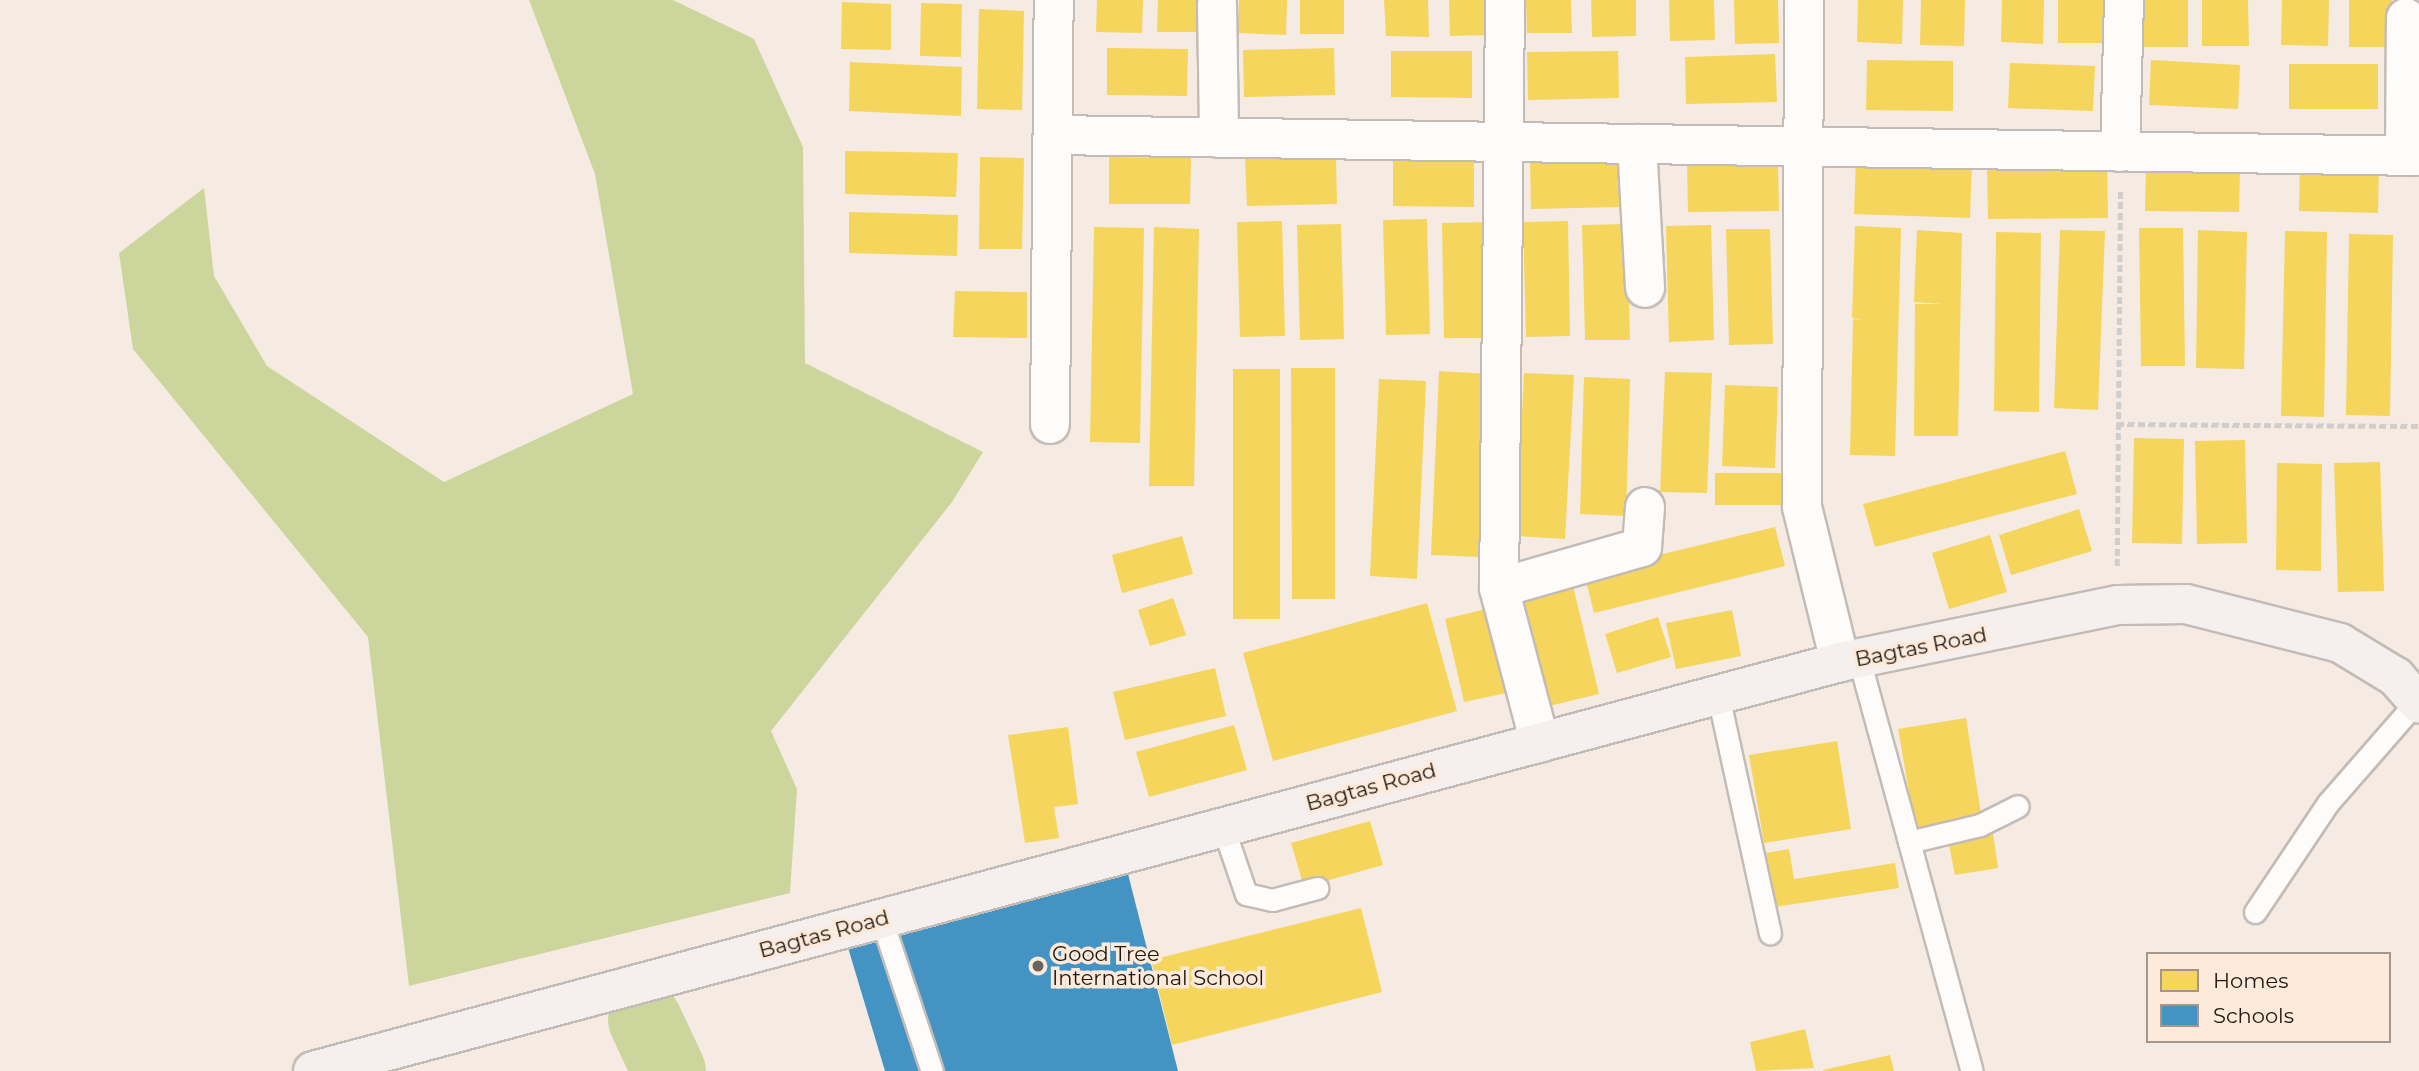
<!DOCTYPE html>
<html>
<head>
<meta charset="utf-8">
<style>
	body { margin:0 }
	#map { position:relative; width:2419px; height:1071px; overflow:hidden; background:#f5ebe3; font-family:Montserrat,sans-serif }
	div>[style] { position:absolute }
	.water>* { inset:0; background:#ccd69c }
	.homes>* { inset:0; background:#f6d55c }
	.schools>* { inset:0; background:#4393c3 }
	.river>* { height:74px; margin:-37px; padding:0 37px; transform-origin:37px; border-radius:37px; background:#ccd69c }
	.path>* { height:4.5px; margin-top:-2.25px; transform-origin:0; background:repeating-linear-gradient(90deg,#d1cdca 0 7px,transparent 0 10.5px) }
	.roads { filter:drop-shadow(2px 0 #c3bbb5) drop-shadow(-2px 0 #c3bbb5) drop-shadow(0 2px #c3bbb5) drop-shadow(0 -2px #c3bbb5) }
	.lane>* { height:21px; margin:-10.5px; padding:0 10.5px; transform-origin:10.5px; border-radius:10.5px; background:#fefcfb }
	.street>* { height:38px; margin:-19px; padding:0 19px; transform-origin:19px; border-radius:19px; background:#fefcfb }
	.secondary>* { height:38px; margin:-19px; padding:0 19px; transform-origin:19px; border-radius:19px; background:#f5f0ee }
	.dots>* { width:19px; height:19px; translate:-50% -50%; box-sizing:border-box; border:4px solid #fdeadb; border-radius:50% }
	span { translate:-50% -50%; white-space:nowrap; text-align:center; line-height:1.15; -webkit-text-stroke:7px #fdeadb; paint-order:stroke }
	.street-label { font-size:21px; color:#1f1913 }
	.poi-label { font-size:21px; color:#1f1913 }
	.left { translate:0 -50%; text-align:left }
	.legend { position:absolute; left:2146px; top:952px; width:245px; height:91px; box-sizing:border-box; background:#fdeadb; border:2px solid #a4968b; margin:0; padding:9px 12px; list-style:none; font-size:21px; color:#1f1913 }
	.legend li { display:flex; align-items:center; gap:14px; height:35px }
	.legend b { width:35px; border:2px solid #a4968b }
</style>
</head>
<body>
<div id="map">
	<div class="water">
		<div style="clip-path:polygon(529px 0,673px 0,754px 39px,803px 147px,805px 363px,983px 452px,952px 502px,771px 731px,797px 789px,790px 893px,409px 986px,368px 637px,133px 349px,119px 253px,204px 188px,214px 276px,267px 366px,444px 482px,633px 394px,595px 174px)"></div>
	</div>
	<div class="homes">
		<div style="clip-path:polygon(1097px 0,1143px 0,1142px 33px,1096px 32px)"></div>
		<div style="clip-path:polygon(1158px 0,1205px 0,1205px 32px,1157px 32px)"></div>
		<div style="clip-path:polygon(1239px 0,1287px 0,1286px 35px,1238px 33px)"></div>
		<div style="clip-path:polygon(1300px 0,1344px 0,1344px 34px,1300px 34px)"></div>
		<div style="clip-path:polygon(1384px 0,1428px 0,1429px 37px,1386px 36px)"></div>
		<div style="clip-path:polygon(1449px 0,1489px 0,1489px 35px,1450px 36px)"></div>
		<div style="clip-path:polygon(1526px 0,1571px 0,1572px 33px,1527px 33px)"></div>
		<div style="clip-path:polygon(1591px 0,1636px 0,1636px 36px,1592px 37px)"></div>
		<div style="clip-path:polygon(1669px 0,1714px 0,1715px 40px,1670px 41px)"></div>
		<div style="clip-path:polygon(1734px 0,1778px 0,1779px 43px,1735px 44px)"></div>
		<div style="clip-path:polygon(1858px 0,1903px 0,1902px 44px,1857px 42px)"></div>
		<div style="clip-path:polygon(1921px 0,1965px 0,1964px 46px,1920px 45px)"></div>
		<div style="clip-path:polygon(2002px 0,2044px 0,2043px 44px,2001px 42px)"></div>
		<div style="clip-path:polygon(2058px 0,2108px 0,2107px 43px,2058px 43px)"></div>
		<div style="clip-path:polygon(2141px 0,2188px 0,2188px 47px,2141px 47px)"></div>
		<div style="clip-path:polygon(2202px 0,2248px 0,2249px 46px,2202px 46px)"></div>
		<div style="clip-path:polygon(2282px 0,2329px 0,2328px 46px,2281px 45px)"></div>
		<div style="clip-path:polygon(2349px 0,2392px 0,2391px 47px,2349px 47px)"></div>
		<div style="clip-path:polygon(842px 2px,891px 4px,891px 50px,841px 49px)"></div>
		<div style="clip-path:polygon(921px 3px,962px 4px,961px 57px,920px 56px)"></div>
		<div style="clip-path:polygon(979px 9px,1024px 11px,1022px 110px,977px 109px)"></div>
		<div style="clip-path:polygon(1107px 48px,1188px 49px,1187px 96px,1107px 95px)"></div>
		<div style="clip-path:polygon(1334px 48px,1335px 95px,1244px 97px,1243px 50px)"></div>
		<div style="clip-path:polygon(1391px 51px,1472px 51px,1472px 98px,1391px 97px)"></div>
		<div style="clip-path:polygon(1618px 51px,1619px 98px,1528px 100px,1527px 52px)"></div>
		<div style="clip-path:polygon(1775px 54px,1777px 102px,1686px 104px,1685px 57px)"></div>
		<div style="clip-path:polygon(1867px 60px,1953px 61px,1953px 111px,1866px 110px)"></div>
		<div style="clip-path:polygon(2151px 60px,2240px 65px,2238px 109px,2149px 105px)"></div>
		<div style="clip-path:polygon(850px 62px,962px 67px,961px 116px,849px 111px)"></div>
		<div style="clip-path:polygon(2010px 63px,2095px 66px,2093px 111px,2008px 108px)"></div>
		<div style="clip-path:polygon(2289px 64px,2378px 64px,2378px 109px,2289px 109px)"></div>
		<div style="clip-path:polygon(845px 151px,958px 153px,956px 197px,845px 194px)"></div>
		<div style="clip-path:polygon(980px 157px,1024px 158px,1022px 249px,979px 249px)"></div>
		<div style="clip-path:polygon(1109px 157px,1191px 158px,1190px 204px,1109px 204px)"></div>
		<div style="clip-path:polygon(1336px 157px,1337px 204px,1247px 206px,1245px 159px)"></div>
		<div style="clip-path:polygon(1856px 157px,1972px 161px,1970px 218px,1854px 214px)"></div>
		<div style="clip-path:polygon(1393px 159px,1474px 160px,1474px 207px,1393px 206px)"></div>
		<div style="clip-path:polygon(1620px 159px,1622px 207px,1531px 209px,1530px 161px)"></div>
		<div style="clip-path:polygon(2107px 162px,2108px 218px,1988px 219px,1987px 163px)"></div>
		<div style="clip-path:polygon(2300px 163px,2379px 165px,2378px 213px,2299px 211px)"></div>
		<div style="clip-path:polygon(1778px 164px,1779px 211px,1688px 212px,1687px 165px)"></div>
		<div style="clip-path:polygon(2146px 165px,2240px 166px,2239px 212px,2145px 211px)"></div>
		<div style="clip-path:polygon(849px 212px,958px 215px,957px 256px,849px 253px)"></div>
		<div style="clip-path:polygon(1427px 219px,1430px 334px,1386px 335px,1383px 220px)"></div>
		<div style="clip-path:polygon(1282px 221px,1285px 336px,1240px 337px,1237px 222px)"></div>
		<div style="clip-path:polygon(1568px 221px,1570px 336px,1526px 337px,1523px 222px)"></div>
		<div style="clip-path:polygon(1486px 222px,1489px 338px,1444px 338px,1442px 223px)"></div>
		<div style="clip-path:polygon(1341px 224px,1344px 339px,1300px 340px,1297px 225px)"></div>
		<div style="clip-path:polygon(1627px 224px,1630px 340px,1585px 340px,1582px 225px)"></div>
		<div style="clip-path:polygon(1711px 225px,1714px 340px,1669px 342px,1666px 226px)"></div>
		<div style="clip-path:polygon(1855px 226px,1901px 228px,1895px 456px,1850px 455px,1853px 319px,1863px 320px,1852px 318px)"></div>
		<div style="clip-path:polygon(1094px 227px,1144px 228px,1140px 443px,1090px 442px)"></div>
		<div style="clip-path:polygon(1154px 227px,1199px 229px,1194px 486px,1149px 486px)"></div>
		<div style="clip-path:polygon(2139px 228px,2183px 228px,2185px 366px,2141px 366px)"></div>
		<div style="clip-path:polygon(1726px 229px,1770px 229px,1773px 344px,1729px 345px)"></div>
		<div style="clip-path:polygon(1917px 230px,1962px 233px,1958px 436px,1914px 436px,1915px 304px,1943px 304px,1914px 302px)"></div>
		<div style="clip-path:polygon(2060px 230px,2105px 231px,2098px 410px,2054px 408px)"></div>
		<div style="clip-path:polygon(2198px 230px,2247px 232px,2244px 369px,2196px 368px)"></div>
		<div style="clip-path:polygon(2285px 231px,2327px 232px,2324px 417px,2281px 416px)"></div>
		<div style="clip-path:polygon(1996px 232px,2041px 233px,2039px 412px,1994px 411px)"></div>
		<div style="clip-path:polygon(2349px 234px,2393px 235px,2390px 416px,2346px 415px)"></div>
		<div style="clip-path:polygon(955px 291px,1027px 292px,1027px 338px,953px 337px)"></div>
		<div style="clip-path:polygon(1291px 368px,1335px 368px,1335px 599px,1292px 599px)"></div>
		<div style="clip-path:polygon(1233px 369px,1280px 369px,1280px 619px,1233px 619px)"></div>
		<div style="clip-path:polygon(1439px 371px,1489px 374px,1481px 557px,1431px 555px)"></div>
		<div style="clip-path:polygon(1665px 372px,1712px 373px,1707px 493px,1660px 492px)"></div>
		<div style="clip-path:polygon(1524px 373px,1574px 375px,1565px 539px,1516px 536px)"></div>
		<div style="clip-path:polygon(1584px 377px,1630px 379px,1626px 516px,1580px 514px)"></div>
		<div style="clip-path:polygon(1379px 379px,1426px 381px,1417px 579px,1370px 576px)"></div>
		<div style="clip-path:polygon(1725px 385px,1778px 387px,1775px 468px,1722px 466px)"></div>
		<div style="clip-path:polygon(2134px 438px,2184px 439px,2182px 544px,2132px 543px)"></div>
		<div style="clip-path:polygon(2245px 440px,2247px 543px,2197px 544px,2195px 441px)"></div>
		<div style="clip-path:polygon(2065px 451px,2077px 494px,1875px 547px,1863px 504px)"></div>
		<div style="clip-path:polygon(2380px 462px,2384px 591px,2338px 592px,2334px 463px)"></div>
		<div style="clip-path:polygon(2277px 463px,2322px 464px,2321px 571px,2276px 570px)"></div>
		<div style="clip-path:polygon(1715px 473px,1783px 473px,1783px 505px,1715px 505px)"></div>
		<div style="clip-path:polygon(2079px 509px,2092px 551px,2011px 575px,1999px 535px)"></div>
		<div style="clip-path:polygon(1775px 527px,1785px 566px,1594px 613px,1584px 573px)"></div>
		<div style="clip-path:polygon(1990px 535px,2007px 592px,1949px 609px,1932px 553px)"></div>
		<div style="clip-path:polygon(1182px 536px,1193px 574px,1122px 593px,1112px 555px)"></div>
		<div style="clip-path:polygon(1573px 586px,1599px 694px,1549px 706px,1523px 598px)"></div>
		<div style="clip-path:polygon(1173px 598px,1186px 635px,1150px 646px,1138px 610px)"></div>
		<div style="clip-path:polygon(1427px 603px,1457px 711px,1273px 761px,1243px 653px)"></div>
		<div style="clip-path:polygon(1486px 609px,1506px 693px,1464px 702px,1445px 619px)"></div>
		<div style="clip-path:polygon(1732px 610px,1741px 656px,1676px 669px,1666px 623px)"></div>
		<div style="clip-path:polygon(1658px 617px,1671px 657px,1617px 673px,1605px 634px)"></div>
		<div style="clip-path:polygon(1215px 668px,1226px 716px,1125px 740px,1113px 692px)"></div>
		<div style="clip-path:polygon(1966px 718px,1982px 820px,1916px 831px,1898px 729px)"></div>
		<div style="clip-path:polygon(1234px 725px,1247px 770px,1149px 797px,1136px 752px)"></div>
		<div style="clip-path:polygon(1068px 727px,1078px 804px,1054px 807px,1059px 838px,1025px 843px,1008px 735px)"></div>
		<div style="clip-path:polygon(1837px 741px,1851px 829px,1764px 843px,1749px 755px)"></div>
		<div style="clip-path:polygon(1370px 821px,1383px 865px,1304px 887px,1291px 843px)"></div>
		<div style="clip-path:polygon(1993px 833px,1998px 868px,1955px 875px,1948px 840px)"></div>
		<div style="clip-path:polygon(1789px 849px,1794px 879px,1895px 863px,1899px 888px,1775px 907px,1766px 853px)"></div>
		<div style="clip-path:polygon(1361px 908px,1382px 992px,1172px 1045px,1151px 960px)"></div>
		<div style="clip-path:polygon(1805px 1029px,1814px 1068px,1756px 1071px,1750px 1042px)"></div>
		<div style="clip-path:polygon(1890px 1055px,1894px 1071px,1823px 1071px,1823px 1070px)"></div>
	</div>
	<div class="schools">
		<div style="clip-path:polygon(1126px 866px,1178px 1071px,885px 1071px,846px 941px)"></div>
	</div>
	<div class="river">
		<div style="left:645px;top:1020px;width:56px;rotate:64.8deg"></div>
	</div>
	<div class="path">
		<div style="left:2117px;top:424px;width:302px;rotate:0.4deg"></div>
		<div style="left:2117px;top:566px;width:376px;rotate:-89.5deg"></div>
	</div>
	<div class="roads">
		<div class="lane">
			<div style="left:1859px;top:659px;width:427px;rotate:74.7deg"></div>
			<div style="left:1718px;top:695px;width:244px;rotate:77.7deg"></div>
			<div style="left:1223px;top:827px;width:71px;rotate:71.1deg"></div>
			<div style="left:1246px;top:894px;width:27px;rotate:13deg"></div>
			<div style="left:1272px;top:900px;width:47px;rotate:-14.9deg"></div>
			<div style="left:1909px;top:842px;width:73px;rotate:-13.5deg"></div>
			<div style="left:1980px;top:825px;width:42px;rotate:-26.6deg"></div>
			<div style="left:2255px;top:912px;width:131px;rotate:-56.2deg"></div>
			<div style="left:2328px;top:803px;width:135px;rotate:-48.9deg"></div>
			<div style="left:881px;top:918px;width:161px;rotate:71.6deg"></div>
		</div>
		<div class="street">
			<div style="left:1505px;top:0;width:588px;rotate:90.58deg"></div>
			<div style="left:1499px;top:588px;width:160px;rotate:75.2deg"></div>
			<div style="left:1804px;top:0;width:507px;rotate:90.23deg"></div>
			<div style="left:1802px;top:507px;width:160px;rotate:76.2deg"></div>
			<div style="left:1217px;top:4px;width:134px;rotate:89.1deg"></div>
			<div style="left:1053px;top:135px;width:1366px;rotate:0.88deg"></div>
			<div style="left:1637px;top:144px;width:144px;rotate:86.8deg"></div>
			<div style="left:2120px;top:152px;width:152px;rotate:-88.5deg"></div>
			<div style="left:2405px;top:156px;width:138px;rotate:-89.6deg"></div>
			<div style="left:1050px;top:424px;width:424px;rotate:-89.5deg"></div>
			<div style="left:1499px;top:588px;width:149px;rotate:-16deg"></div>
			<div style="left:1642px;top:547px;width:40px;rotate:-85.7deg"></div>
		</div>
		<div class="secondary">
			<div style="left:313px;top:1071px;width:1581px;rotate:-14.99deg"></div>
			<div style="left:1840px;top:662px;width:284px;rotate:-11.6deg"></div>
			<div style="left:2118px;top:605px;width:68px;rotate:-0.8deg"></div>
			<div style="left:2186px;top:604px;width:159px;rotate:14.2deg"></div>
			<div style="left:2340px;top:643px;width:66px;rotate:31.3deg"></div>
			<div style="left:2396px;top:677px;width:35px;rotate:49deg"></div>
		</div>
	</div>
	<div class="dots">
		<div style="left:1038px;top:966px;background:#6a625c"></div>
	</div>
	<div class="street-label">
		<span style="left:1921px;top:647px;rotate:-11deg">Bagtas Road</span>
		<span style="left:1371px;top:787px;rotate:-15deg">Bagtas Road</span>
		<span style="left:824px;top:934px;rotate:-15deg">Bagtas Road</span>
	</div>
	<div class="poi-label">
		<span class="left" style="left:1052px;top:966px">Good Tree<br>International School</span>
	</div>
	<ul class="legend">
	<li><b style="height:19px;background:#f6d55c"></b>Homes</li>
	<li><b style="height:19px;background:#4393c3"></b>Schools</li>
	</ul>
</div>
</body>
</html>
